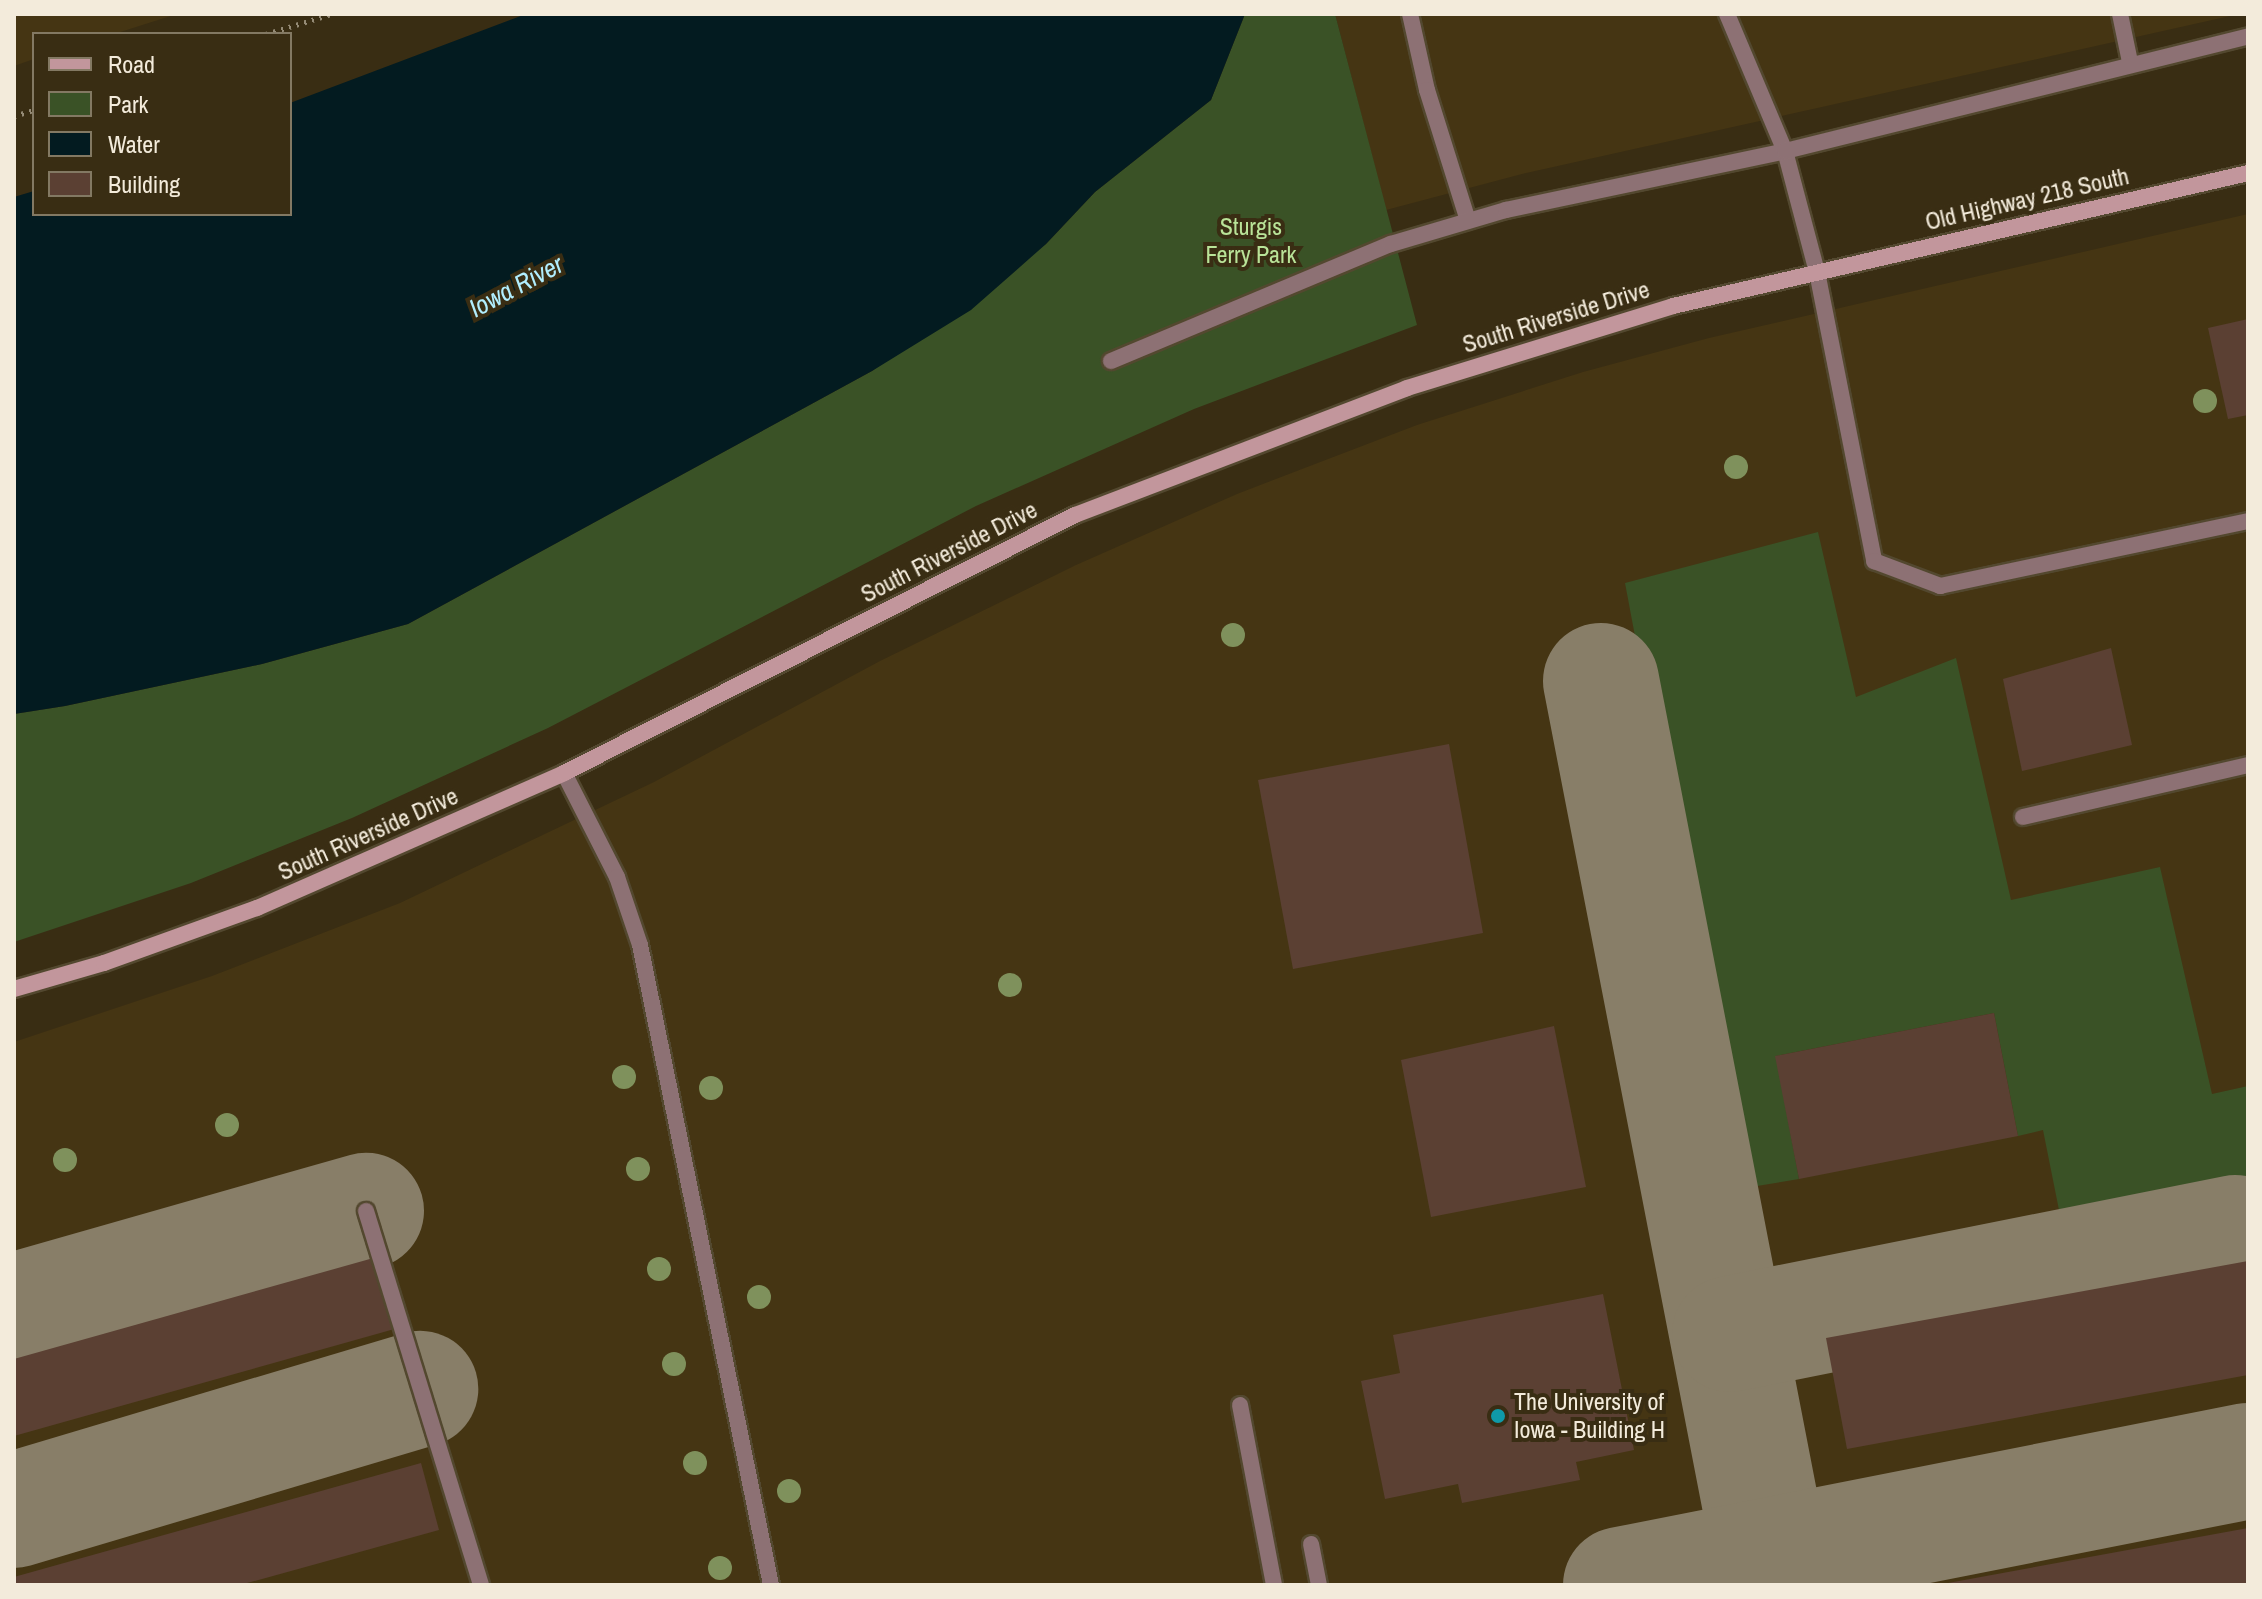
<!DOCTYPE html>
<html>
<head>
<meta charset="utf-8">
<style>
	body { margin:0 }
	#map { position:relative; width:2262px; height:1599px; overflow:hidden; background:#392d13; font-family:"Archivo Narrow",sans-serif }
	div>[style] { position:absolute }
	.built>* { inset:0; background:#453513 }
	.green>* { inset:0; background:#3a5226 }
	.water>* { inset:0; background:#031b20 }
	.taxiway>* { height:116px; margin:-58px; padding:0 58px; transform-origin:58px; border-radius:58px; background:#887e68 }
	.building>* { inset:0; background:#5b4033 }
	.path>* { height:5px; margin-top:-2.5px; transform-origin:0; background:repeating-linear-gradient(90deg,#958b76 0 2px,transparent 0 8px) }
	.roads { filter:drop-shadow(2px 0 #53482f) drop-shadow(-2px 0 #53482f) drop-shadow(0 2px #53482f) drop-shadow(0 -2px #53482f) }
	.lane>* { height:16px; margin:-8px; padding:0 8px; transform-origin:8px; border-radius:8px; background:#8d7174 }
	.street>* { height:16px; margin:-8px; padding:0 8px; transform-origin:8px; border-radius:8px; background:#8d7174 }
	.secondary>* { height:16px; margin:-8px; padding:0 8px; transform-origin:8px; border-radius:8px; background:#c2969c }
	.trees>* { width:24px; height:24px; margin:-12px; border-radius:50%; background:#7f915c }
	.dots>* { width:22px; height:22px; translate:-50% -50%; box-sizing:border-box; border:4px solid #392d13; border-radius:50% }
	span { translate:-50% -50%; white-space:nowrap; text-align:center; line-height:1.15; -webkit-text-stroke:8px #392d13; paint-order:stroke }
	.street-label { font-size:24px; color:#f3ebdb }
	.park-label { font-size:24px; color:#b9e398 }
	.poi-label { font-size:24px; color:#f3ebdb }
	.left { translate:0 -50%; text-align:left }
	.water-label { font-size:26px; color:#b1eefe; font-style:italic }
	.frame { position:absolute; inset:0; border:16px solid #f3ebdb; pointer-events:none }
	.legend { position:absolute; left:32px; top:32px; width:260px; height:184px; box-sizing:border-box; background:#392d13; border:2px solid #837963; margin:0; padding:10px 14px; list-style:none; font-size:24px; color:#f3ebdb }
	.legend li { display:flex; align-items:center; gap:16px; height:40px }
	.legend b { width:40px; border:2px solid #837963 }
</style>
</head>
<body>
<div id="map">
	<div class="built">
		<div style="clip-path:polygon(14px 14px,177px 14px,114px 34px,34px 34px,34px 59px,14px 66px)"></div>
		<div style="clip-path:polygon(1335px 14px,2239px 14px,1522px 174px,1386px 210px)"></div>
		<div style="clip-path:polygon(2248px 214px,2248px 1585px,14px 1585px,14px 1042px,212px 976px,400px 903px,654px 782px,880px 661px,1076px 565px,1237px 494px,1417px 425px,1583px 372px,1709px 338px)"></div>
	</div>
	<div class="green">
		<div style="clip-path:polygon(1245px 14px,1335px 14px,1417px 325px,1194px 409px,976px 506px,548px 728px,352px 818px,191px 883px,14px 942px,14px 714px,65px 706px,262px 664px,408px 624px,872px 371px,1046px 244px,1095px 192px,1211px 100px)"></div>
		<div style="clip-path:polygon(1818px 532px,1856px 697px,1956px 658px,2011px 900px,2160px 867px,2212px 1094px,2248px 1086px,2248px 1189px,2062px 1225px,2043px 1130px,2018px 1136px,1994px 1013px,1776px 1056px,1799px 1179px,1739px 1189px,1625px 583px)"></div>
	</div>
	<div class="water">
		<div style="clip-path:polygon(526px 14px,1245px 14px,1211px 100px,1095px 192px,1046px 244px,971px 310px,872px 371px,408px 624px,262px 664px,65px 706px,14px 714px,14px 197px,34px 191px,34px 214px,290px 214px,290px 103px)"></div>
	</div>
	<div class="taxiway">
		<div style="left:1601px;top:681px;width:921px;rotate:79.04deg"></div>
		<div style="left:14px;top:1311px;width:366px;rotate:-15.9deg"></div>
		<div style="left:1730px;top:1334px;width:515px;rotate:-11.31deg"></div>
		<div style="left:14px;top:1510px;width:424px;rotate:-16.6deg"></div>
		<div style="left:1621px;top:1585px;width:639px;rotate:-11.19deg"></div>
	</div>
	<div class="building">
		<div style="clip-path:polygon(2248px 319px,2248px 415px,2228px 419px,2208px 328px)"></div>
		<div style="clip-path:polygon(2111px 648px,2132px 745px,2022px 771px,2003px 679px)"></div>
		<div style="clip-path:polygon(1449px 744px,1483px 933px,1293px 969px,1258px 780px)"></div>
		<div style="clip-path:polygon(1994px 1013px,2018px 1136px,1799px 1179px,1775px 1056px)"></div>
		<div style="clip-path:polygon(1554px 1026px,1586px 1187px,1431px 1217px,1401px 1060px)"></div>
		<div style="clip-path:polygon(377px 1257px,398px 1328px,14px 1436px,14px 1359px)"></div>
		<div style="clip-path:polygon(2248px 1261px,2248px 1375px,1847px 1449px,1826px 1338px)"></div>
		<div style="clip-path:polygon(1603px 1294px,1634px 1450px,1576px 1462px,1580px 1480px,1462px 1503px,1458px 1484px,1385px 1499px,1361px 1381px,1400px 1373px,1393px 1335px)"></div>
		<div style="clip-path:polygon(421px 1463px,439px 1530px,240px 1585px,14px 1585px,14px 1577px)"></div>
		<div style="clip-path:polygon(2248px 1528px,2248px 1585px,1948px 1585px,1948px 1583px)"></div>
	</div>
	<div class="path">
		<div style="left:266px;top:34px;width:69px;rotate:-16.9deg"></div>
		<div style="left:14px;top:116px;width:21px;rotate:-17deg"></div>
	</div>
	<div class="roads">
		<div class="lane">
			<div style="left:1410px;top:14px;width:78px;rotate:77.4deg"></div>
			<div style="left:1427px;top:90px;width:137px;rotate:72.6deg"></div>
			<div style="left:1727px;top:14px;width:149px;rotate:67.1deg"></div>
			<div style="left:1817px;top:272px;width:295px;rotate:78.8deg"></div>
			<div style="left:1874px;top:561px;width:71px;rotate:20.7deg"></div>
			<div style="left:1940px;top:586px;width:315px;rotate:-11.9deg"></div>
			<div style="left:564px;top:773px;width:117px;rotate:63deg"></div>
			<div style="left:617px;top:877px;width:72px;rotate:71.3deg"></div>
			<div style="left:640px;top:945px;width:653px;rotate:78.43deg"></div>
			<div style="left:2023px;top:817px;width:231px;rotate:-13deg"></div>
			<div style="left:366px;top:1211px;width:391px;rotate:72.9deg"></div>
			<div style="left:1240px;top:1405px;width:183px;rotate:79.3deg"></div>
			<div style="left:1311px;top:1544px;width:42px;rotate:79deg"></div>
		</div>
		<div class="street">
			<div style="left:2120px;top:14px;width:49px;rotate:78.2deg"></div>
			<div style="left:1785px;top:151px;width:125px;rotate:75.2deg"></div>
			<div style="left:1111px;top:361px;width:303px;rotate:-22.7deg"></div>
			<div style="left:1391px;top:244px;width:120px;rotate:-16.5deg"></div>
			<div style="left:1506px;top:210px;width:285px;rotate:-11.9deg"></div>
			<div style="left:1785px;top:151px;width:477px;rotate:-13.9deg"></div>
		</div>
		<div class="secondary">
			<div style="left:14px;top:989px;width:94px;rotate:-16.1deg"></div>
			<div style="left:104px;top:963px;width:163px;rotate:-19.8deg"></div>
			<div style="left:257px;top:908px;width:335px;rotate:-23.7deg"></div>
			<div style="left:564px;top:773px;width:572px;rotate:-26.79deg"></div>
			<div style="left:1075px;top:515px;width:355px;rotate:-20.9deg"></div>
			<div style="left:1407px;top:388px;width:278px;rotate:-17.1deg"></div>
			<div style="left:1673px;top:306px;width:590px;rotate:-13.02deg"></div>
		</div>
	</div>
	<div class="trees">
		<div style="left:2205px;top:401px"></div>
		<div style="left:1736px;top:467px"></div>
		<div style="left:1233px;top:635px"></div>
		<div style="left:1010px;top:985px"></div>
		<div style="left:624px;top:1077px"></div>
		<div style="left:711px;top:1088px"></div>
		<div style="left:227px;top:1125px"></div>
		<div style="left:65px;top:1160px"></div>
		<div style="left:638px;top:1169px"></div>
		<div style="left:659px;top:1269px"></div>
		<div style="left:759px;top:1297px"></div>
		<div style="left:674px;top:1364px"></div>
		<div style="left:695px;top:1463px"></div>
		<div style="left:789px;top:1491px"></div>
		<div style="left:720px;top:1568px"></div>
	</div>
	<div class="dots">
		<div style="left:1498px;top:1416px;background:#0f9aa8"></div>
	</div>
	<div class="street-label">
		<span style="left:2027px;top:199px;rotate:-13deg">Old Highway 218 South</span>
		<span style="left:1556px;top:317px;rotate:-17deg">South Riverside Drive</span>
		<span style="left:949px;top:552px;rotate:-27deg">South Riverside Drive</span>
		<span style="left:368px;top:834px;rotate:-24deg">South Riverside Drive</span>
	</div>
	<div class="park-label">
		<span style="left:1251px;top:241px">Sturgis<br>Ferry Park</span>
	</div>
	<div class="poi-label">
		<span class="left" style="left:1514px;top:1416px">The University of<br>Iowa - Building H</span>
	</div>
	<div class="water-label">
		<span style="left:516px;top:286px;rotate:-28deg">Iowa River</span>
	</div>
	<div class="frame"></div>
	<ul class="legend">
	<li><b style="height:10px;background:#c2969c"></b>Road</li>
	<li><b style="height:22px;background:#3a5226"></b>Park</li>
	<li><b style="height:22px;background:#031b20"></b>Water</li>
	<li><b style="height:22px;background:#5b4033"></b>Building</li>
	</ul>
</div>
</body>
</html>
